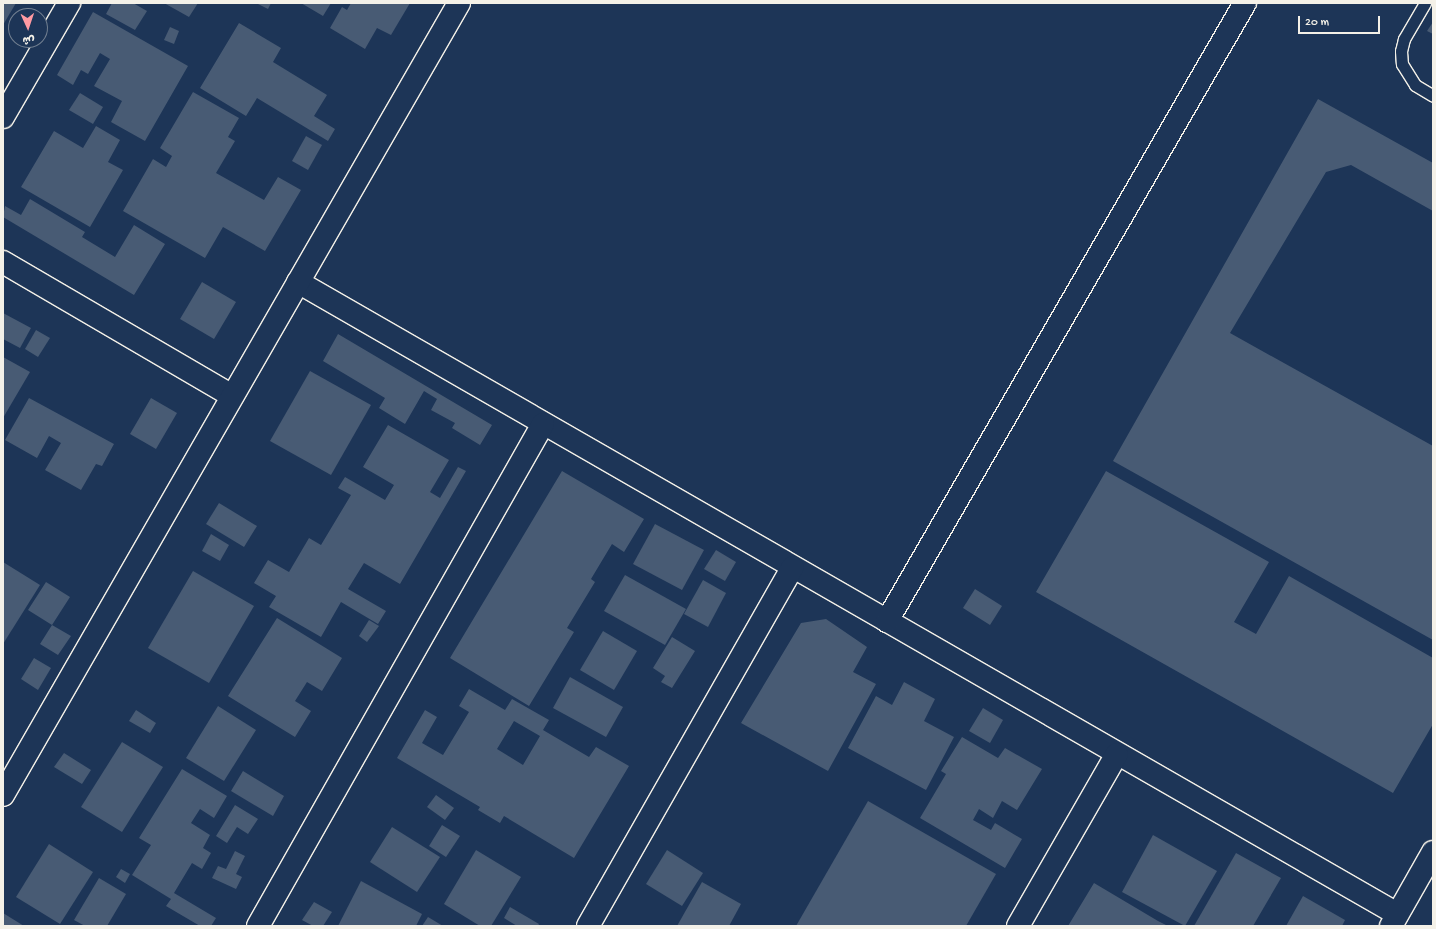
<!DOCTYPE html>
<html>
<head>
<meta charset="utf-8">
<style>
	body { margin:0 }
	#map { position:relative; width:1436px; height:929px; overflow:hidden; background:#1d3557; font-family:"Gochi Hand","Playpen Sans Arabic",sans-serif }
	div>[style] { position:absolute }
	.building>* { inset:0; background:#485b74 }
	.roads { filter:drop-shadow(1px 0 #f4f1e8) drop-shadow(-1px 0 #f4f1e8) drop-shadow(0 1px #f4f1e8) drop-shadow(0 -1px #f4f1e8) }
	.lane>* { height:11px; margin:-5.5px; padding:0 5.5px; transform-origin:5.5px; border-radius:5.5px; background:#1d3557 }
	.street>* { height:22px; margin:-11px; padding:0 11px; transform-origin:11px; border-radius:11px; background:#1d3557 }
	span { translate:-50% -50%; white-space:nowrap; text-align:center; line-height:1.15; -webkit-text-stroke:3.5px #1d3557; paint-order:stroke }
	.frame { position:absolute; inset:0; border:4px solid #f4f1e8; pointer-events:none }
	.north { position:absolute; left:8px; top:8px; width:40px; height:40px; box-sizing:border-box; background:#1d3557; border:1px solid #738091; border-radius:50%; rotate:177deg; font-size:11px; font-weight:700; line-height:16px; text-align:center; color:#f4f1e8 }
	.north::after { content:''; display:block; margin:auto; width:14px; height:18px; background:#ff9aa2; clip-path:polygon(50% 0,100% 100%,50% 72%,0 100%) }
	.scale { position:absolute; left:1298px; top:16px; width:82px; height:18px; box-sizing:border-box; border:2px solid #f4f1e8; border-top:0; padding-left:5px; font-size:12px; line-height:14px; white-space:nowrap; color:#f4f1e8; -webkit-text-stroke:3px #1d3557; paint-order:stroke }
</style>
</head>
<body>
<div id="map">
	<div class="building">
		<div style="clip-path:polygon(3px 3px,16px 3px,3px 25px)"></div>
		<div style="clip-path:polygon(112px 3px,133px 3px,147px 11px,135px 30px,106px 14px)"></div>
		<div style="clip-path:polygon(164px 3px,198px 3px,189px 17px)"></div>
		<div style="clip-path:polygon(256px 3px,271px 3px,268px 9px)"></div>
		<div style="clip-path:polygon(301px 3px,331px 3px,323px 16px)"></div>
		<div style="clip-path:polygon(351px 3px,410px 3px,391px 35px,377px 28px,365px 49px,330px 28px,342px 7px,347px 10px)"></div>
		<div style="clip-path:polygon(93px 12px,188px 66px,145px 141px,111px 122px,122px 101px,94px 86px,110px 59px,100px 53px,88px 74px,81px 70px,73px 85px,57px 75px)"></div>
		<div style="clip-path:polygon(1433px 22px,1433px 34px,1427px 31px)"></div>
		<div style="clip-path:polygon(239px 23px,281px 48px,273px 62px,327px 95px,314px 116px,335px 129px,328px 141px,257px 98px,246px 116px,200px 88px)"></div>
		<div style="clip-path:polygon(170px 27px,179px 31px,174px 44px,164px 40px)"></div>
		<div style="clip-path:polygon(193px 92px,239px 118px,228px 137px,235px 141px,216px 173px,264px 200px,278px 177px,301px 190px,265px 251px,223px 227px,205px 258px,123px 211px,153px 159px,166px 167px,172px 156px,160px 148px)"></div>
		<div style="clip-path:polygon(80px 93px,103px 107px,93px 124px,69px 110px)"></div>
		<div style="clip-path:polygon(1318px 99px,1433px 163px,1433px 211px,1351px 165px,1326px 172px,1230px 333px,1433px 446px,1433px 640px,1113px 461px)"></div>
		<div style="clip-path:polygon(96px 126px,120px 140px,108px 162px,123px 170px,90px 227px,21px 187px,54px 131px,83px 148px)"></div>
		<div style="clip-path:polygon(306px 136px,322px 145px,308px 170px,292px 161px)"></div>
		<div style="clip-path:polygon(30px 199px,85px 232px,82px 237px,115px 257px,134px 225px,165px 244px,134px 295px,3px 217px,5px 206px,21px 215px)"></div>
		<div style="clip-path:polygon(202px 282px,236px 302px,214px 339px,180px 319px)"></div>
		<div style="clip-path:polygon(3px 313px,31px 328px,20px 348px,3px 339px)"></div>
		<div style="clip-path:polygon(36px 330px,50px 338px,38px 357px,25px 349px)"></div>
		<div style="clip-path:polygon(338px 334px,492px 425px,480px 445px,452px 428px,455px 423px,431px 410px,437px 399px,424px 391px,405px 424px,379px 408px,385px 398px,323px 361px)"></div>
		<div style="clip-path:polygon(3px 357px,30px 372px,3px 418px)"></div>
		<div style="clip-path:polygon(310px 371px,371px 405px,331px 475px,270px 441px)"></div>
		<div style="clip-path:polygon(29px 398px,114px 444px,102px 466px,96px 464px,81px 490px,45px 470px,61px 443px,49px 436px,37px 458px,5px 440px)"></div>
		<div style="clip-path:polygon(151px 398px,177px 413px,156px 449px,130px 434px)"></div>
		<div style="clip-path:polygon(388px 425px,449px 460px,430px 492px,440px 498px,458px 467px,466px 471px,400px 584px,364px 563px,348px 589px,386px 611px,378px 624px,341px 602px,321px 637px,269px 607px,276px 596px,254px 583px,268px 560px,289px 572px,309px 538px,321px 545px,351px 495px,338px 488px,345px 477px,385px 500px,394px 485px,363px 467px)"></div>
		<div style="clip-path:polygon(562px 471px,644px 519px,624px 552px,612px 544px,591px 579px,595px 582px,567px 628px,574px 632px,529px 706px,450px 658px)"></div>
		<div style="clip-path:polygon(1106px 471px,1269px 562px,1234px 622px,1256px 634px,1289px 576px,1433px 658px,1433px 724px,1393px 793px,1036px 592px)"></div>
		<div style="clip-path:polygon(219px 503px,257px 526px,244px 547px,206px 524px)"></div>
		<div style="clip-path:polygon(655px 524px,704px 550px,682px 590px,633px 564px)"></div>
		<div style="clip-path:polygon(211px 534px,229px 545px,220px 561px,202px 551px)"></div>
		<div style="clip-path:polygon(716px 550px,736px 562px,725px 581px,704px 569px)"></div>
		<div style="clip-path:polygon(3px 562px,40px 585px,3px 644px)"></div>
		<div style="clip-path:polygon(193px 571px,254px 606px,209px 683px,148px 648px)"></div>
		<div style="clip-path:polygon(625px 575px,686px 609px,665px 645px,604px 611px)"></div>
		<div style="clip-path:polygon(703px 580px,726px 593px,708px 627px,684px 614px)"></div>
		<div style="clip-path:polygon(46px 582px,70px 597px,52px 625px,71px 636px,58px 655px,40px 644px,52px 625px,28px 610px)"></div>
		<div style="clip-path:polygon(975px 589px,1002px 606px,990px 625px,963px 608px)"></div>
		<div style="clip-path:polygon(277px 618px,342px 658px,322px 691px,307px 682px,295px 701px,311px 711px,295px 737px,228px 696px)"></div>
		<div style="clip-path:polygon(826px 619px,867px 647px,853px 672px,876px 684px,828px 771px,741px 723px,801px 623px)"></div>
		<div style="clip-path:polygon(369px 620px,379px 626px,367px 642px,359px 636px)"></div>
		<div style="clip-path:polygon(603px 631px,637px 651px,614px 690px,580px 670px)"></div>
		<div style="clip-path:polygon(672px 637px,695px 651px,672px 688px,661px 682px,665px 676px,653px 668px)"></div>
		<div style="clip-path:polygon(34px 658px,51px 668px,38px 690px,21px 679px)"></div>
		<div style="clip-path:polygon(570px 677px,623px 707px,606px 737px,553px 708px)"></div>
		<div style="clip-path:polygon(904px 682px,935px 699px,924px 721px,954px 737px,926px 790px,848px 748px,876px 696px,892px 705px)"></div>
		<div style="clip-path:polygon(evenodd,469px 689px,505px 710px,512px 699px,549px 720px,543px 730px,589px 757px,596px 747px,629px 766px,574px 858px,504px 816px,500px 823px,478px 810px,480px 807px,397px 758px,425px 710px,437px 717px,422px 743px,443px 755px,469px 712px,459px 706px,469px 689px,514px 721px,540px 736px,523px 765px,497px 749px,514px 721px)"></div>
		<div style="clip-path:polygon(218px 706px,256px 730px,224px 781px,186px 758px)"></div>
		<div style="clip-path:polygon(983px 708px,1003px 720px,990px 743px,969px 731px)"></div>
		<div style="clip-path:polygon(136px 710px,156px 723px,150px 733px,129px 721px)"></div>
		<div style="clip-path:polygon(962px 737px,998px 758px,1005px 748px,1042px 769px,1017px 810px,1002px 801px,993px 818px,979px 809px,973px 820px,991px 830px,995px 823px,1022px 839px,1005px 868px,920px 818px,946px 774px,941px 771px)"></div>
		<div style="clip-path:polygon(122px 742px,163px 767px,122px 832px,81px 807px)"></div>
		<div style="clip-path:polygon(64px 753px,91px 770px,82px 784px,54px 767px)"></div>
		<div style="clip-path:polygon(182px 769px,227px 796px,214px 818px,200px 809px,191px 823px,210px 835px,203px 848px,211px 853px,202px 869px,192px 863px,174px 893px,216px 918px,211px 926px,200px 926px,166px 906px,171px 899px,132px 875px,151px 845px,139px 838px)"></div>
		<div style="clip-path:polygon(243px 771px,284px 796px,273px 816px,231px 791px)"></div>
		<div style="clip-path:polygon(436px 795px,454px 808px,445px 820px,427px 807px)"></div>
		<div style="clip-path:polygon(868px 801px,996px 874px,966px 926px,796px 926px)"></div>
		<div style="clip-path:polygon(235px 805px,258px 819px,248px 834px,237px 827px,227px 843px,216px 836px)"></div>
		<div style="clip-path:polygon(442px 825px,460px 836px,446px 857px,429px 846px)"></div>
		<div style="clip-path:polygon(392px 827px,440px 857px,417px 892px,370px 862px)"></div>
		<div style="clip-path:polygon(1153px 835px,1217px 871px,1185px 926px,1122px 892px)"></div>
		<div style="clip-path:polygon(49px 844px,93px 872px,60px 924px,16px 897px)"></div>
		<div style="clip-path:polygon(476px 850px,521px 877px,491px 926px,480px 926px,444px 904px)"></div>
		<div style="clip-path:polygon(667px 850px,703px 873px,682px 906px,646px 884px)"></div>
		<div style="clip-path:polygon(235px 851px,245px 856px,236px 874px,242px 877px,236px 889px,212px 878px,218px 866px,226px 869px)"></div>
		<div style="clip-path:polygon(1236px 853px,1281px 878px,1253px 926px,1194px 926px)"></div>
		<div style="clip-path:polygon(121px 869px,130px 874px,125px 883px,116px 877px)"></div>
		<div style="clip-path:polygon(99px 878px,126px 894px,107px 926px,85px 926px,74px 920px)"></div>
		<div style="clip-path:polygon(361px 881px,422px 914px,416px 926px,338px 926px)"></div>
		<div style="clip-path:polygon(702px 882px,741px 904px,729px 926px,677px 926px)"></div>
		<div style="clip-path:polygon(1094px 883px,1158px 921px,1168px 926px,1068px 926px)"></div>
		<div style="clip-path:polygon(1303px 896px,1345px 920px,1342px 926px,1286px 926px)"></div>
		<div style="clip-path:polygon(314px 902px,332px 912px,323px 926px,313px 926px,302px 920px)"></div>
		<div style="clip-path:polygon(510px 907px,539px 924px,538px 926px,517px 926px,504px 918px)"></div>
		<div style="clip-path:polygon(3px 913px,24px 926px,3px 926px)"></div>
		<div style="clip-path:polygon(428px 917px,443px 926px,422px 926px)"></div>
	</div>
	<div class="roads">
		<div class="lane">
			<div style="left:1425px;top:3px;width:42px;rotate:120.3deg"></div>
			<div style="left:1404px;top:39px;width:12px;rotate:104deg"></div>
			<div style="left:1401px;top:51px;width:13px;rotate:86deg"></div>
			<div style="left:1402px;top:64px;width:25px;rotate:58deg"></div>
			<div style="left:1415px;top:85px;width:21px;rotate:31deg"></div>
		</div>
		<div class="street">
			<div style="left:3px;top:117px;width:132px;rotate:-59.9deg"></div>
			<div style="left:3px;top:262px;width:264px;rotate:30.3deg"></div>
			<div style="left:298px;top:282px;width:1268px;rotate:29.9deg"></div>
			<div style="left:887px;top:621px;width:714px;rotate:-59.92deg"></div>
			<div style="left:3px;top:795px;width:914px;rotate:-60.07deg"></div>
			<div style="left:258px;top:926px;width:577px;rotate:-60.42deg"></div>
			<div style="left:588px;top:926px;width:413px;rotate:-60.3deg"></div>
			<div style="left:1018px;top:926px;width:198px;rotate:-60.1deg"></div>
			<div style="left:1391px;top:926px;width:85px;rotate:-60.4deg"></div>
		</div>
	</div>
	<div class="frame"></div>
	<div class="north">ش</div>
	<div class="scale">20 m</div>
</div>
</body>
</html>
